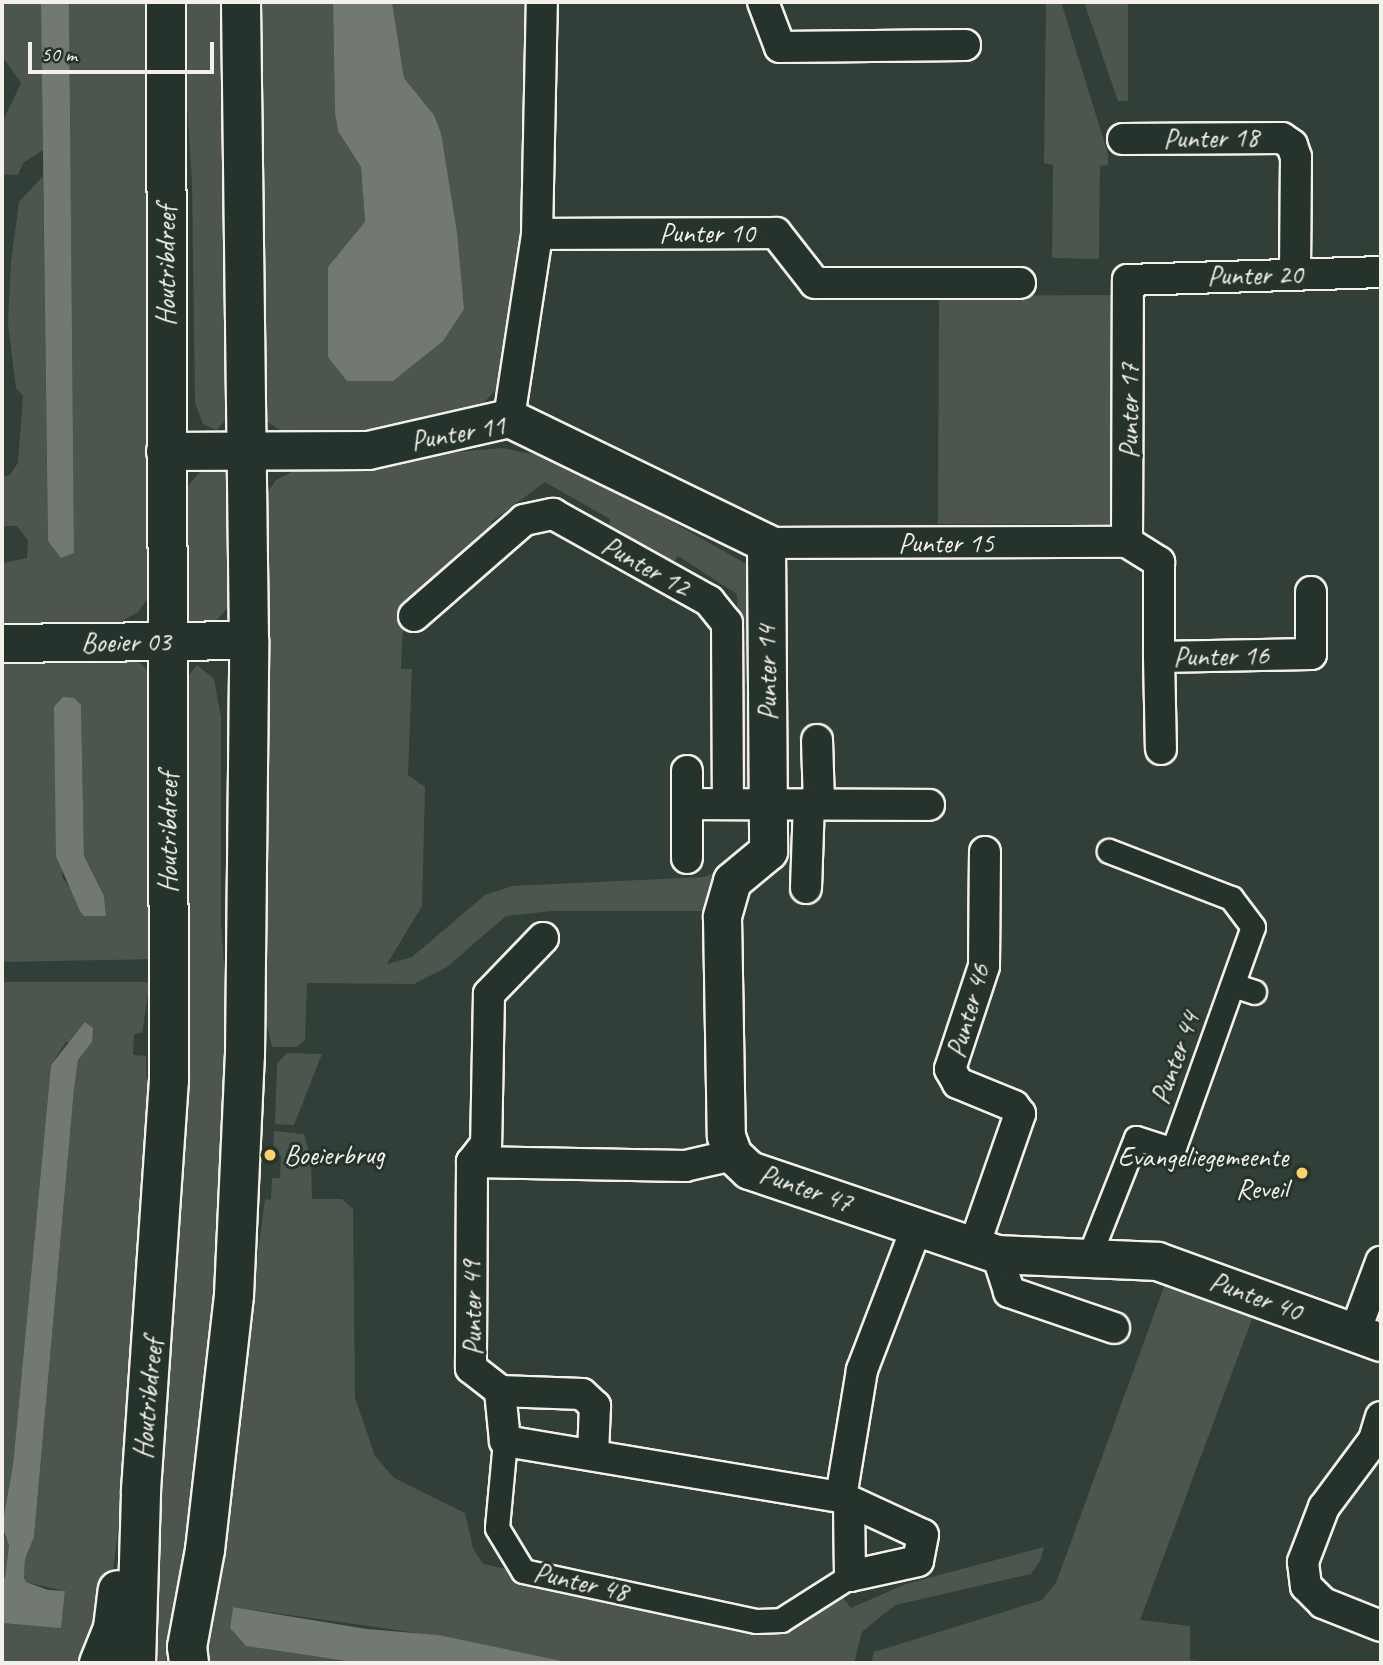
<!DOCTYPE html>
<html>
<head>
<meta charset="utf-8">
<style>
	body { margin:0 }
	#map { position:relative; width:1383px; height:1665px; overflow:hidden; background:#323e38; font-family:Caveat,sans-serif }
	div>[style] { position:absolute }
	.green>* { inset:0; background:#4c564f }
	.water>* { inset:0; background:#727972 }
	.roads { filter:drop-shadow(2px 0 #f4f1e8) drop-shadow(-2px 0 #f4f1e8) drop-shadow(0 2px #f4f1e8) drop-shadow(0 -2px #f4f1e8) }
	.pedestrian>* { height:23px; margin:-11.5px; padding:0 11.5px; transform-origin:11.5px; border-radius:11.5px; background:#26332d }
	.minor>* { height:30px; margin:-15px; padding:0 15px; transform-origin:15px; border-radius:15px; background:#26332d }
	.tertiary>* { height:37px; margin:-18.5px; padding:0 18.5px; transform-origin:18.5px; border-radius:18.5px; background:#26332d }
	.secondary>* { height:38px; margin:-19px; padding:0 19px; transform-origin:19px; border-radius:19px; background:#26332d }
	.dots>* { width:19px; height:19px; translate:-50% -50%; box-sizing:border-box; border:4px solid #26332d; border-radius:50% }
	span { translate:-50% -50%; white-space:nowrap; text-align:center; line-height:1.15; -webkit-text-stroke:6px #26332d; paint-order:stroke }
	.street-label { font-size:28px; color:#f4f1e8 }
	.poi-label { font-size:28px; color:#f4f1e8 }
	.left { translate:0 -50%; text-align:left }
	.right { translate:-100% -50%; text-align:right }
	.frame { position:absolute; inset:0; border:4px solid #f4f1e8; pointer-events:none }
	.scale { position:absolute; left:28px; top:42px; width:186px; height:32px; box-sizing:border-box; border:4px solid #f4f1e8; border-top:0; padding-left:9px; font-size:21px; line-height:24px; white-space:nowrap; color:#f4f1e8; -webkit-text-stroke:5px #26332d; paint-order:stroke }
</style>
</head>
<body>
<div id="map">
	<div class="green">
		<div style="clip-path:polygon(2px 2px,41px 2px,43px 150px,23px 163px,18px 175px,2px 174px,2px 123px,21px 83px,2px 56px)"></div>
		<div style="clip-path:polygon(69px 2px,153px 2px,151px 594px,138px 612px,115px 625px,2px 627px,2px 563px,27px 558px,28px 540px,17px 526px,2px 526px,2px 476px,9px 476px,18px 463px,23px 396px,16px 388px,8px 324px,11px 262px,19px 202px,43px 176px,48px 541px,74px 552px)"></div>
		<div style="clip-path:polygon(180px 2px,227px 2px,227px 419px,216px 430px,203px 424px,195px 403px,192px 181px)"></div>
		<div style="clip-path:polygon(253px 2px,333px 2px,335px 114px,338px 131px,361px 167px,365px 222px,356px 238px,335px 257px,464px 309px,441px 133px,434px 115px,404px 78px,392px 2px,529px 2px,530px 203px,506px 379px,477px 410px,367px 436px,290px 437px,265px 420px)"></div>
		<div style="clip-path:polygon(1046px 2px,1061px 2px,1108px 154px,1108px 165px,1100px 166px,1099px 259px,1052px 258px,1053px 165px,1044px 163px)"></div>
		<div style="clip-path:polygon(1084px 2px,1128px 2px,1128px 101px,1118px 101px)"></div>
		<div style="clip-path:polygon(1119px 295px,1119px 524px,938px 524px,939px 296px)"></div>
		<div style="clip-path:polygon(502px 448px,563px 460px,750px 566px,759px 793px,740px 793px,737px 594px,678px 556px,668px 570px,609px 536px,610px 519px,545px 482px,491px 522px,497px 540px,466px 567px,455px 559px,404px 602px,401px 669px,412px 669px,408px 775px,425px 787px,422px 906px,387px 964px,412px 957px,485px 895px,512px 886px,704px 877px,743px 861px,712px 911px,552px 911px,506px 916px,447px 967px,414px 984px,307px 983px,305px 1040px,296px 1047px,272px 1047px,263px 1009px,264px 497px,276px 480px,304px 466px)"></div>
		<div style="clip-path:polygon(226px 470px,230px 605px,217px 620px,192px 624px,186px 616px,186px 488px,200px 472px)"></div>
		<div style="clip-path:polygon(evenodd,133px 657px,153px 675px,158px 959px,2px 962px,2px 658px,133px 657px,81px 705px,84px 856px,104px 896px,106px 916px,80px 911px,77px 898px,62px 877px,81px 705px)"></div>
		<div style="clip-path:polygon(197px 665px,214px 679px,221px 718px,221px 923px,228px 1022px,212px 1353px,177px 1611px,165px 1663px,143px 1663px,187px 677px)"></div>
		<div style="clip-path:polygon(2px 982px,150px 982px,142px 1033px,134px 1034px,133px 1055px,146px 1056px,150px 1178px,132px 1424px,107px 1616px,85px 1663px,2px 1663px,2px 1623px,61px 1627px,65px 1591px,25px 1582px,24px 1578px,25px 1559px,34px 1537px,74px 1089px,78px 1059px,92px 1042px,66px 1042px,51px 1065px,13px 1465px,2px 1526px)"></div>
		<div style="clip-path:polygon(287px 1053px,322px 1054px,294px 1125px,275px 1124px,277px 1064px)"></div>
		<div style="clip-path:polygon(274px 1131px,304px 1134px,311px 1160px,312px 1199px,342px 1199px,353px 1209px,355px 1398px,375px 1456px,394px 1478px,465px 1513px,473px 1548px,483px 1564px,782px 1629px,836px 1589px,851px 1608px,906px 1584px,1044px 1547px,1040px 1561px,1031px 1574px,895px 1605px,862px 1632px,854px 1663px,572px 1663px,439px 1636px,233px 1607px,230px 1628px,246px 1646px,360px 1663px,204px 1663px,265px 1199px,271px 1200px,272px 1178px,280px 1178px,281px 1156px,273px 1156px)"></div>
		<div style="clip-path:polygon(1169px 1273px,1255px 1311px,1140px 1620px,1190px 1626px,1190px 1660px,1212px 1663px,871px 1663px,874px 1652px,1042px 1600px,1056px 1583px)"></div>
		<div style="clip-path:polygon(2px 1531px,9px 1544px,5px 1579px,2px 1578px)"></div>
	</div>
	<div class="water">
		<div style="clip-path:polygon(41px 2px,69px 2px,74px 553px,61px 558px,48px 541px)"></div>
		<div style="clip-path:polygon(333px 2px,392px 2px,404px 78px,434px 115px,441px 133px,457px 233px,464px 309px,443px 341px,393px 381px,347px 381px,328px 357px,328px 267px,365px 222px,361px 167px,338px 131px,335px 114px)"></div>
		<div style="clip-path:polygon(63px 697px,74px 698px,81px 705px,84px 856px,104px 896px,106px 916px,84px 916px,80px 911px,56px 856px,54px 707px)"></div>
		<div style="clip-path:polygon(85px 1022px,93px 1028px,92px 1042px,78px 1060px,74px 1089px,34px 1537px,25px 1559px,24px 1578px,26px 1582px,48px 1590px,65px 1591px,61px 1628px,2px 1623px,2px 1578px,5px 1578px,9px 1545px,2px 1526px,13px 1465px,51px 1065px)"></div>
		<div style="clip-path:polygon(233px 1607px,367px 1629px,438px 1635px,572px 1663px,360px 1663px,246px 1646px,230px 1628px)"></div>
	</div>
	<div class="roads">
		<div class="pedestrian">
			<div style="left:1233px;top:985px;width:22px;rotate:18deg"></div>
			<div style="left:1088px;top:1259px;width:130px;rotate:-68.4deg"></div>
			<div style="left:1136px;top:1138px;width:39px;rotate:18deg"></div>
			<div style="left:1173px;top:1150px;width:237px;rotate:-70.3deg"></div>
			<div style="left:1253px;top:927px;width:36px;rotate:-127deg"></div>
			<div style="left:1231px;top:898px;width:131px;rotate:-158.9deg"></div>
			<div style="left:505px;top:1441px;width:87px;rotate:95.3deg"></div>
			<div style="left:497px;top:1528px;width:50px;rotate:58.8deg"></div>
			<div style="left:523px;top:1571px;width:238px;rotate:12.1deg"></div>
			<div style="left:756px;top:1621px;width:25px;rotate:-2deg"></div>
			<div style="left:781px;top:1620px;width:82px;rotate:-32.5deg"></div>
		</div>
		<div class="minor">
			<div style="left:763px;top:2px;width:48px;rotate:69.3deg"></div>
			<div style="left:780px;top:47px;width:185px;rotate:-0.6deg"></div>
			<div style="left:1123px;top:139px;width:159px;rotate:-0.4deg"></div>
			<div style="left:1282px;top:138px;width:12px;rotate:35deg"></div>
			<div style="left:1292px;top:145px;width:13px;rotate:72deg"></div>
			<div style="left:1296px;top:157px;width:117px;rotate:90.5deg"></div>
			<div style="left:537px;top:234px;width:239px;rotate:-0.2deg"></div>
			<div style="left:776px;top:233px;width:63px;rotate:52deg"></div>
			<div style="left:815px;top:283px;width:205px"></div>
			<div style="left:509px;top:418px;width:186px;rotate:-81.3deg"></div>
			<div style="left:537px;top:234px;width:232px;rotate:-88.8deg"></div>
			<div style="left:1127px;top:542px;width:262px;rotate:-89.8deg"></div>
			<div style="left:1128px;top:280px;width:253px;rotate:-1.8deg"></div>
			<div style="left:1127px;top:542px;width:38px;rotate:32deg"></div>
			<div style="left:1159px;top:562px;width:95px;rotate:90deg"></div>
			<div style="left:1159px;top:657px;width:152px;rotate:-1.1deg"></div>
			<div style="left:1311px;top:654px;width:62px;rotate:-90deg"></div>
			<div style="left:766px;top:543px;width:361px;rotate:-0.2deg"></div>
			<div style="left:414px;top:616px;width:146px;rotate:-41.1deg"></div>
			<div style="left:524px;top:520px;width:30px;rotate:-12deg"></div>
			<div style="left:553px;top:514px;width:179px;rotate:29.1deg"></div>
			<div style="left:709px;top:601px;width:28px;rotate:51deg"></div>
			<div style="left:727px;top:623px;width:180px;rotate:89.7deg"></div>
			<div style="left:1159px;top:657px;width:92px;rotate:88.8deg"></div>
			<div style="left:817px;top:740px;width:64px;rotate:88.2deg"></div>
			<div style="left:688px;top:804px;width:241px;rotate:0.2deg"></div>
			<div style="left:687px;top:858px;width:87px;rotate:-90deg"></div>
			<div style="left:806px;top:888px;width:85px;rotate:-88deg"></div>
			<div style="left:543px;top:938px;width:78px;rotate:134deg"></div>
			<div style="left:489px;top:994px;width:150px;rotate:91.1deg"></div>
			<div style="left:486px;top:1144px;width:23px;rotate:128deg"></div>
			<div style="left:472px;top:1162px;width:206px;rotate:90.3deg"></div>
			<div style="left:471px;top:1368px;width:37px;rotate:38deg"></div>
			<div style="left:500px;top:1391px;width:50px;rotate:84.3deg"></div>
			<div style="left:505px;top:1441px;width:341px;rotate:9.5deg"></div>
			<div style="left:841px;top:1497px;width:90px;rotate:24.9deg"></div>
			<div style="left:923px;top:1535px;width:26px;rotate:101deg"></div>
			<div style="left:918px;top:1561px;width:70px;rotate:167.6deg"></div>
			<div style="left:850px;top:1576px;width:72px;rotate:-90.8deg"></div>
			<div style="left:472px;top:1162px;width:213px;rotate:1.1deg"></div>
			<div style="left:685px;top:1166px;width:49px;rotate:-12.9deg"></div>
			<div style="left:974px;top:1246px;width:140px;rotate:-70.8deg"></div>
			<div style="left:1020px;top:1114px;width:10px;rotate:-127deg"></div>
			<div style="left:1014px;top:1106px;width:61px;rotate:-157.7deg"></div>
			<div style="left:958px;top:1083px;width:16px;rotate:-120deg"></div>
			<div style="left:950px;top:1069px;width:108px;rotate:-71.7deg"></div>
			<div style="left:984px;top:966px;width:114px;rotate:-89.5deg"></div>
			<div style="left:997px;top:1254px;width:40px;rotate:72deg"></div>
			<div style="left:1009px;top:1292px;width:111px;rotate:18.9deg"></div>
			<div style="left:1355px;top:1332px;width:75px;rotate:-69.6deg"></div>
			<div style="left:500px;top:1391px;width:82px;rotate:2.1deg"></div>
			<div style="left:582px;top:1394px;width:18px;rotate:43deg"></div>
			<div style="left:595px;top:1406px;width:47px;rotate:92.4deg"></div>
			<div style="left:1381px;top:1417px;width:24px;rotate:107deg"></div>
			<div style="left:1374px;top:1440px;width:84px;rotate:126.7deg"></div>
			<div style="left:1324px;top:1507px;width:59px;rotate:110.9deg"></div>
			<div style="left:1303px;top:1562px;width:24px;rotate:83deg"></div>
			<div style="left:1306px;top:1586px;width:24px;rotate:45deg"></div>
			<div style="left:1323px;top:1603px;width:62px;rotate:21.6deg"></div>
			<div style="left:841px;top:1497px;width:129px;rotate:-80.6deg"></div>
			<div style="left:862px;top:1370px;width:153px;rotate:-69deg"></div>
		</div>
		<div class="tertiary">
			<div style="left:165px;top:451px;width:203px;rotate:-0.3deg"></div>
			<div style="left:368px;top:450px;width:145px;rotate:-12.8deg"></div>
			<div style="left:509px;top:418px;width:286px;rotate:25.9deg"></div>
			<div style="left:766px;top:543px;width:308px;rotate:89.6deg"></div>
			<div style="left:768px;top:851px;width:47px;rotate:140.2deg"></div>
			<div style="left:732px;top:881px;width:37px;rotate:106deg"></div>
			<div style="left:722px;top:917px;width:219px;rotate:89deg"></div>
			<div style="left:726px;top:1136px;width:20px;rotate:70deg"></div>
			<div style="left:733px;top:1155px;width:22px;rotate:43deg"></div>
			<div style="left:749px;top:1170px;width:262px;rotate:18.7deg"></div>
			<div style="left:997px;top:1254px;width:160px;rotate:2.5deg"></div>
			<div style="left:1157px;top:1261px;width:238px;rotate:19.9deg"></div>
			<div style="left:2px;top:643px;width:247px;rotate:-0.7deg"></div>
		</div>
		<div class="secondary">
			<div style="left:99px;top:1663px;width:38px;rotate:-68deg"></div>
			<div style="left:113px;top:1628px;width:38px;rotate:-83deg"></div>
			<div style="left:136px;top:1663px;width:173px;rotate:-88.3deg"></div>
			<div style="left:141px;top:1490px;width:410px;rotate:-86.1deg"></div>
			<div style="left:169px;top:1081px;width:1079px;rotate:-90.16deg"></div>
			<div style="left:189px;top:1663px;width:16px;rotate:-97deg"></div>
			<div style="left:187px;top:1647px;width:99px;rotate:-79.5deg"></div>
			<div style="left:205px;top:1550px;width:257px;rotate:-83.5deg"></div>
			<div style="left:234px;top:1295px;width:240px;rotate:-87.4deg"></div>
			<div style="left:245px;top:1055px;width:415px;rotate:-89.4deg"></div>
			<div style="left:249px;top:640px;width:638px;rotate:-90.72deg"></div>
		</div>
	</div>
	<div class="dots">
		<div style="left:270px;top:1155px;background:#ffd166"></div>
		<div style="left:1302px;top:1173px;background:#ffd166"></div>
	</div>
	<div class="street-label">
		<span style="left:1211px;top:138px;rotate:-1deg">Punter 18</span>
		<span style="left:707px;top:233px">Punter 10</span>
		<span style="left:166px;top:266px;rotate:-90deg">Houtribdreef</span>
		<span style="left:1255px;top:275px;rotate:-1deg">Punter 20</span>
		<span style="left:1129px;top:411px;rotate:-90deg">Punter 17</span>
		<span style="left:458px;top:433px;rotate:-10deg">Punter 11</span>
		<span style="left:946px;top:543px">Punter 15</span>
		<span style="left:646px;top:566px;rotate:29deg">Punter 12</span>
		<span style="left:126px;top:642px;rotate:-1deg">Boeier 03</span>
		<span style="left:1221px;top:656px;rotate:-1deg">Punter 16</span>
		<span style="left:767px;top:673px;rotate:-91deg">Punter 14</span>
		<span style="left:168px;top:833px;rotate:-90deg">Houtribdreef</span>
		<span style="left:968px;top:1011px;rotate:-74deg">Punter 46</span>
		<span style="left:1175px;top:1058px;rotate:-70deg">Punter 44</span>
		<span style="left:806px;top:1188px;rotate:19deg">Punter 47</span>
		<span style="left:1256px;top:1296px;rotate:20deg">Punter 40</span>
		<span style="left:472px;top:1308px;rotate:-91deg">Punter 49</span>
		<span style="left:148px;top:1399px;rotate:-85deg">Houtribdreef</span>
		<span style="left:581px;top:1582px;rotate:13deg">Punter 48</span>
	</div>
	<div class="poi-label">
		<span class="left" style="left:284px;top:1155px">Boeierbrug</span>
		<span class="right" style="left:1288px;top:1173px">Evangeliegemeente<br>Reveil</span>
	</div>
	<div class="frame"></div>
	<div class="scale">50 m</div>
</div>
</body>
</html>
